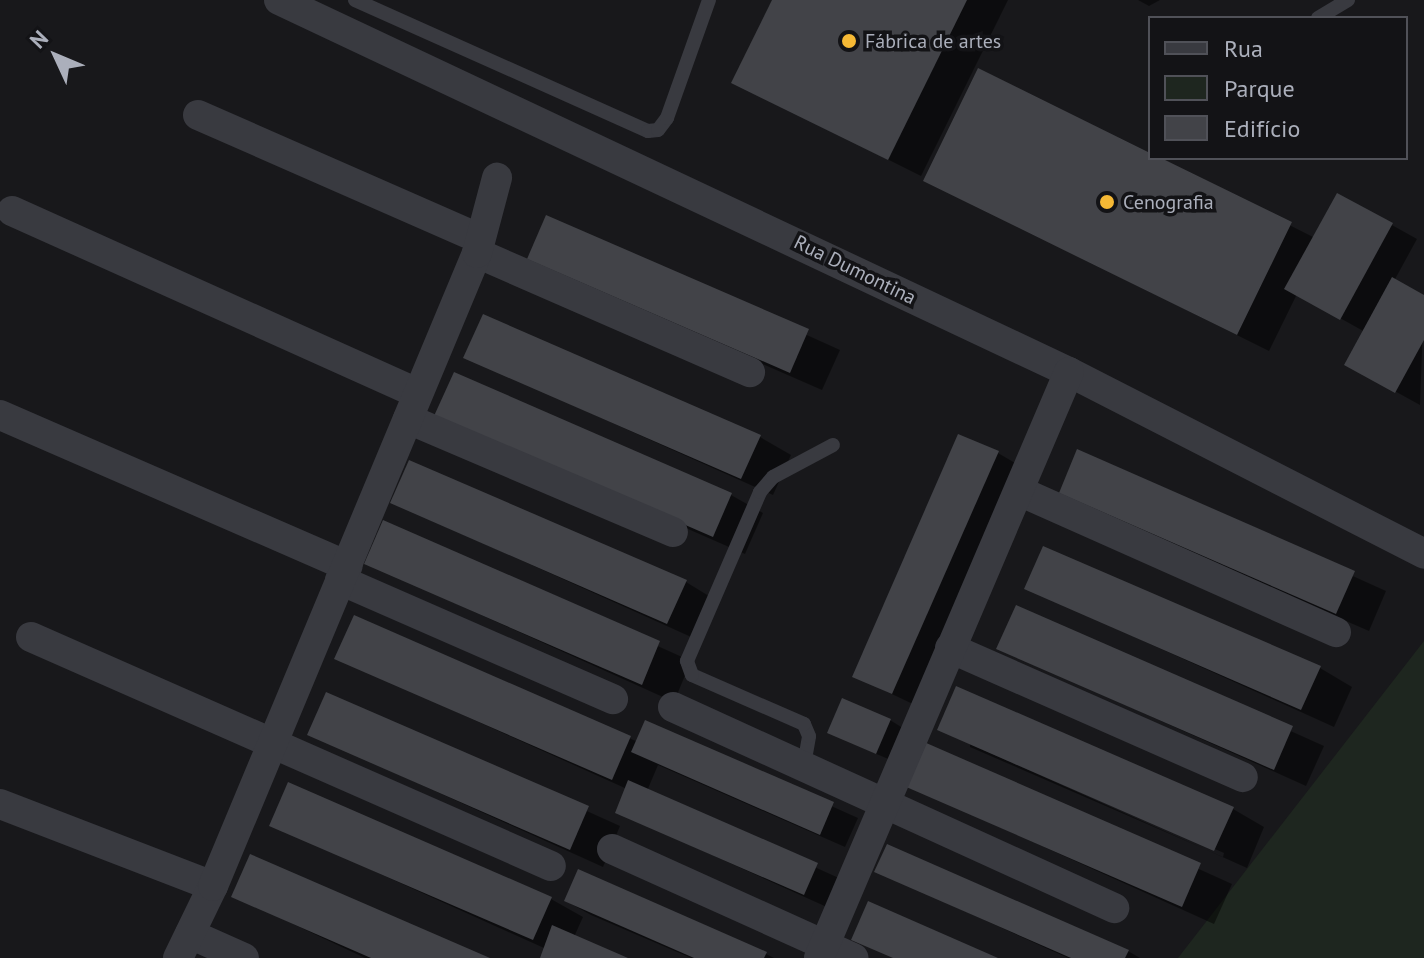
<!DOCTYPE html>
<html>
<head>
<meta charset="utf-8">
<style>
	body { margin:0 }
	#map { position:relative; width:1424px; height:958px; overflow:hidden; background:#18181b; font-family:"PT Sans",sans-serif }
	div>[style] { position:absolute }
	.green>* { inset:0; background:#1e261f }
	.shadow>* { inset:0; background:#0007 }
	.building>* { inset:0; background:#424348 }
	.service>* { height:14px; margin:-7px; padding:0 7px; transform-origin:7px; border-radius:7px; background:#393a40 }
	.minor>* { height:30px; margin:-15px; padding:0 15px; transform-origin:15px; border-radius:15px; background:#393a40 }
	.dots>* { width:22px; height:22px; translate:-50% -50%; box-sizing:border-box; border:4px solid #131316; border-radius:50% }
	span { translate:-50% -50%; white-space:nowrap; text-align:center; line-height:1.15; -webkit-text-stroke:7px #131316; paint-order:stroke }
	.poi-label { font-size:20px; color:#abafbb }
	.left { translate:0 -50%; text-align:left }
	.street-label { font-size:20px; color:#abafbb }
	.legend { position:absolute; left:1148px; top:16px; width:260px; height:144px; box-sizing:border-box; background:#131316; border:2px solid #505158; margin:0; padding:10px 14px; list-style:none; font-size:24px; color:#abafbb }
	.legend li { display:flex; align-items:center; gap:16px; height:40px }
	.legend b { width:40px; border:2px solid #505158 }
	.north { position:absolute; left:16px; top:16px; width:80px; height:80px; -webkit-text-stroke:6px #131316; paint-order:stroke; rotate:314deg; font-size:22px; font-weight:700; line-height:32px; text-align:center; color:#abafbb }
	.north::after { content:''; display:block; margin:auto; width:28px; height:36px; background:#abafbb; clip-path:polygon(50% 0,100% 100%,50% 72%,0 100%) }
</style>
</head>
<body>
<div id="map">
	<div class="green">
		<div style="clip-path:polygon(1424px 641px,1424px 958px,1178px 958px)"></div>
	</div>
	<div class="shadow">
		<div style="clip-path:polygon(774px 0,1008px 0,921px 176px,733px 82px)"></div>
		<div style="clip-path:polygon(1138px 0,1160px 0,1149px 6px)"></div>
		<div style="clip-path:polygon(1150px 155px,1315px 238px,1338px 195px,1417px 239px,1394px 281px,1424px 297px,1420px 405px,1371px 378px,1365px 332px,1297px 294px,1269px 351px,925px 180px)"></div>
		<div style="clip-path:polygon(547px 218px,840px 350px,822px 390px,561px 276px)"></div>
		<div style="clip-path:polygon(466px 357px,760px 437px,791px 455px,773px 495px)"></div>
		<div style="clip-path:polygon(469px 433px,731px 495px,763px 513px,745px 554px)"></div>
		<div style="clip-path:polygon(1078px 452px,1386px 591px,1369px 631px,1093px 511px)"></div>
		<div style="clip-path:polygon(998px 453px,1022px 467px,917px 706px,854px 676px)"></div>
		<div style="clip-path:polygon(392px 502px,686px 582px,717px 601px,700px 641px)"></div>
		<div style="clip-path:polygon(384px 523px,691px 661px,674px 702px,366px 563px)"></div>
		<div style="clip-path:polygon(1026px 588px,1320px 668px,1352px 687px,1334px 727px)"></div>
		<div style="clip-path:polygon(1017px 608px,1324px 746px,1306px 786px,999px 648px)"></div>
		<div style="clip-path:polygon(355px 617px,638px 742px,646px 723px,858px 818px,845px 847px,658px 765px,647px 791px,841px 879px,829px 908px,617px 812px,627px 789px,337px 658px)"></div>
		<div style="clip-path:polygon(327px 694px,620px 826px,603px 867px,309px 734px)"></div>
		<div style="clip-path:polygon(890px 720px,906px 730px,893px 761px,846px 741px)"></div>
		<div style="clip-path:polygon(evenodd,939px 730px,1233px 809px,1264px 827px,1247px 868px,939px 730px,970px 743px,1224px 853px,1223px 857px,970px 747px,970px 743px)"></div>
		<div style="clip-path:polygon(925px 745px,1232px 884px,1214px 924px,907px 785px)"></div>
		<div style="clip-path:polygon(272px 825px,551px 899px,583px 917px,574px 937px,623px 958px,544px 958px,544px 948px)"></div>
		<div style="clip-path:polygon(876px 871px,1128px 951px,1140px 958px,1068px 958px)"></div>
		<div style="clip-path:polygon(579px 872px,766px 954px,774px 958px,691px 958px,591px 915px,566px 901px)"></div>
		<div style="clip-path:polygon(234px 896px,485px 958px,365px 958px)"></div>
	</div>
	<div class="building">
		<div style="clip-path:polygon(772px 0,967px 0,888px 160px,731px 83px)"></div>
		<div style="clip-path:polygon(978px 68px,1150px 153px,1150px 158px,1161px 158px,1292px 222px,1237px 335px,923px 181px)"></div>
		<div style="clip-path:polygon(1337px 193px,1393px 223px,1340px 320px,1284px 289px)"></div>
		<div style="clip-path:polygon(546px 215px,809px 329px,790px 373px,527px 259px)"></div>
		<div style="clip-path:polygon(1392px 277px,1424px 295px,1424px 340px,1395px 393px,1344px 365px)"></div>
		<div style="clip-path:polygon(483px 314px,761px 435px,741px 479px,463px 358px)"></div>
		<div style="clip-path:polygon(454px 372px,732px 493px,713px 537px,434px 416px)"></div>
		<div style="clip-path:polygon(958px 434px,999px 451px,892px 694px,852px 677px)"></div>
		<div style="clip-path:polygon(1077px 449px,1355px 571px,1336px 614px,1059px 493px)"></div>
		<div style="clip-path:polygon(409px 460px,687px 580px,667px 624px,390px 503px)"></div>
		<div style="clip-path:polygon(383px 520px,660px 641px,642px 685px,364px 564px)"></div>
		<div style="clip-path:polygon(1043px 546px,1321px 666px,1301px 710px,1024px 589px)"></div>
		<div style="clip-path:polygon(1016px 605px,1293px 726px,1274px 770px,996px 649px)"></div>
		<div style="clip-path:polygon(354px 615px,631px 736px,612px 780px,334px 659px)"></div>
		<div style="clip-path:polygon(956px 686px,1234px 807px,1214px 851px,937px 730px)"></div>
		<div style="clip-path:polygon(326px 692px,589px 806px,570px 850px,307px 735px)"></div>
		<div style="clip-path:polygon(842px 698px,891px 719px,876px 754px,827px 733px)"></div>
		<div style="clip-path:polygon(645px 720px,834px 802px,820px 835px,631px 752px)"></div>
		<div style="clip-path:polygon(924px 742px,1201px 863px,1182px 907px,904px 786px)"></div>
		<div style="clip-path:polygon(628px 780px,818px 863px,804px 895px,615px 813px)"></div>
		<div style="clip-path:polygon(288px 782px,552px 897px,533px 940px,269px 826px)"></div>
		<div style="clip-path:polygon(887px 844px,1129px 950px,1125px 958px,1071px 958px,874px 872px)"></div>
		<div style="clip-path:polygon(250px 854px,490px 958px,371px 958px,231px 897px)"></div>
		<div style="clip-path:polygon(578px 869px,767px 952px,764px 958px,694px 958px,564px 901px)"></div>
		<div style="clip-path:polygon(868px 901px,998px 958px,893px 958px,851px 940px)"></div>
		<div style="clip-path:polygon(552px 925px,628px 958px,540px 958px)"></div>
	</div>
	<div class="service">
		<div style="left:355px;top:0;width:321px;rotate:24.1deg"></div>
		<div style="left:648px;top:131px;width:10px;rotate:-6deg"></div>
		<div style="left:658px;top:130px;width:15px;rotate:-53deg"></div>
		<div style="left:667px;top:118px;width:125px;rotate:-70.4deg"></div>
		<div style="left:1318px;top:18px;width:35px;rotate:-31deg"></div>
		<div style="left:804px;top:765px;width:29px;rotate:-80deg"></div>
		<div style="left:809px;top:736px;width:13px;rotate:-113deg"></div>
		<div style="left:804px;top:724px;width:122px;rotate:-156.4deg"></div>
		<div style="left:692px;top:675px;width:15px;rotate:-110deg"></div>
		<div style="left:687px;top:661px;width:184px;rotate:-66.6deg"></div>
		<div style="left:760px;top:492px;width:20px;rotate:-49deg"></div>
		<div style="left:773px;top:477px;width:68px;rotate:-28.1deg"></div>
	</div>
	<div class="minor">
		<div style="left:279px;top:0;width:873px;rotate:25.22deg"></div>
		<div style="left:1069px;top:372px;width:399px;rotate:27.1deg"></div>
		<div style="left:198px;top:115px;width:306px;rotate:23.7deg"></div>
		<div style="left:12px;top:211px;width:444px;rotate:24.2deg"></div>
		<div style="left:477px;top:253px;width:298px;rotate:23.6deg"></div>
		<div style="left:0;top:415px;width:379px;rotate:23.5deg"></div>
		<div style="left:408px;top:419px;width:288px;rotate:23.1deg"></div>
		<div style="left:1019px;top:491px;width:347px;rotate:24deg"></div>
		<div style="left:340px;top:580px;width:298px;rotate:23.6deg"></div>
		<div style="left:31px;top:637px;width:568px;rotate:23.77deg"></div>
		<div style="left:950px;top:648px;width:320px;rotate:23.8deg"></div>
		<div style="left:673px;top:707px;width:485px;rotate:24.5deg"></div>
		<div style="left:0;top:804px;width:228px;rotate:21.1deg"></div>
		<div style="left:612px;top:849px;width:265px;rotate:24.3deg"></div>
		<div style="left:190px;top:934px;width:59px;rotate:24deg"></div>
		<div style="left:178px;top:958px;width:80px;rotate:-64.1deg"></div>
		<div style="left:213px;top:886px;width:686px;rotate:-67.36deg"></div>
		<div style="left:477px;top:253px;width:78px;rotate:-75.1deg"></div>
		<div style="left:819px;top:958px;width:637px;rotate:-66.9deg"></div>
	</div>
	<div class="dots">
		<div style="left:849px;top:41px;background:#f6b935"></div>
		<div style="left:1107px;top:202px;background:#f6b935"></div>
	</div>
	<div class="poi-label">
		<span class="left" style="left:865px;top:41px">Fábrica de artes</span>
		<span class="left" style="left:1123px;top:202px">Cenografia</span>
	</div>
	<div class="street-label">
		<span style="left:855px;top:270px;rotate:26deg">Rua Dumontina</span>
	</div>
	<ul class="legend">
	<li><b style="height:10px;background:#393a40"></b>Rua</li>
	<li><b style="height:22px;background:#1e261f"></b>Parque</li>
	<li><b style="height:22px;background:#424348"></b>Edifício</li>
	</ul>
	<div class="north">N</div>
</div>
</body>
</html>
